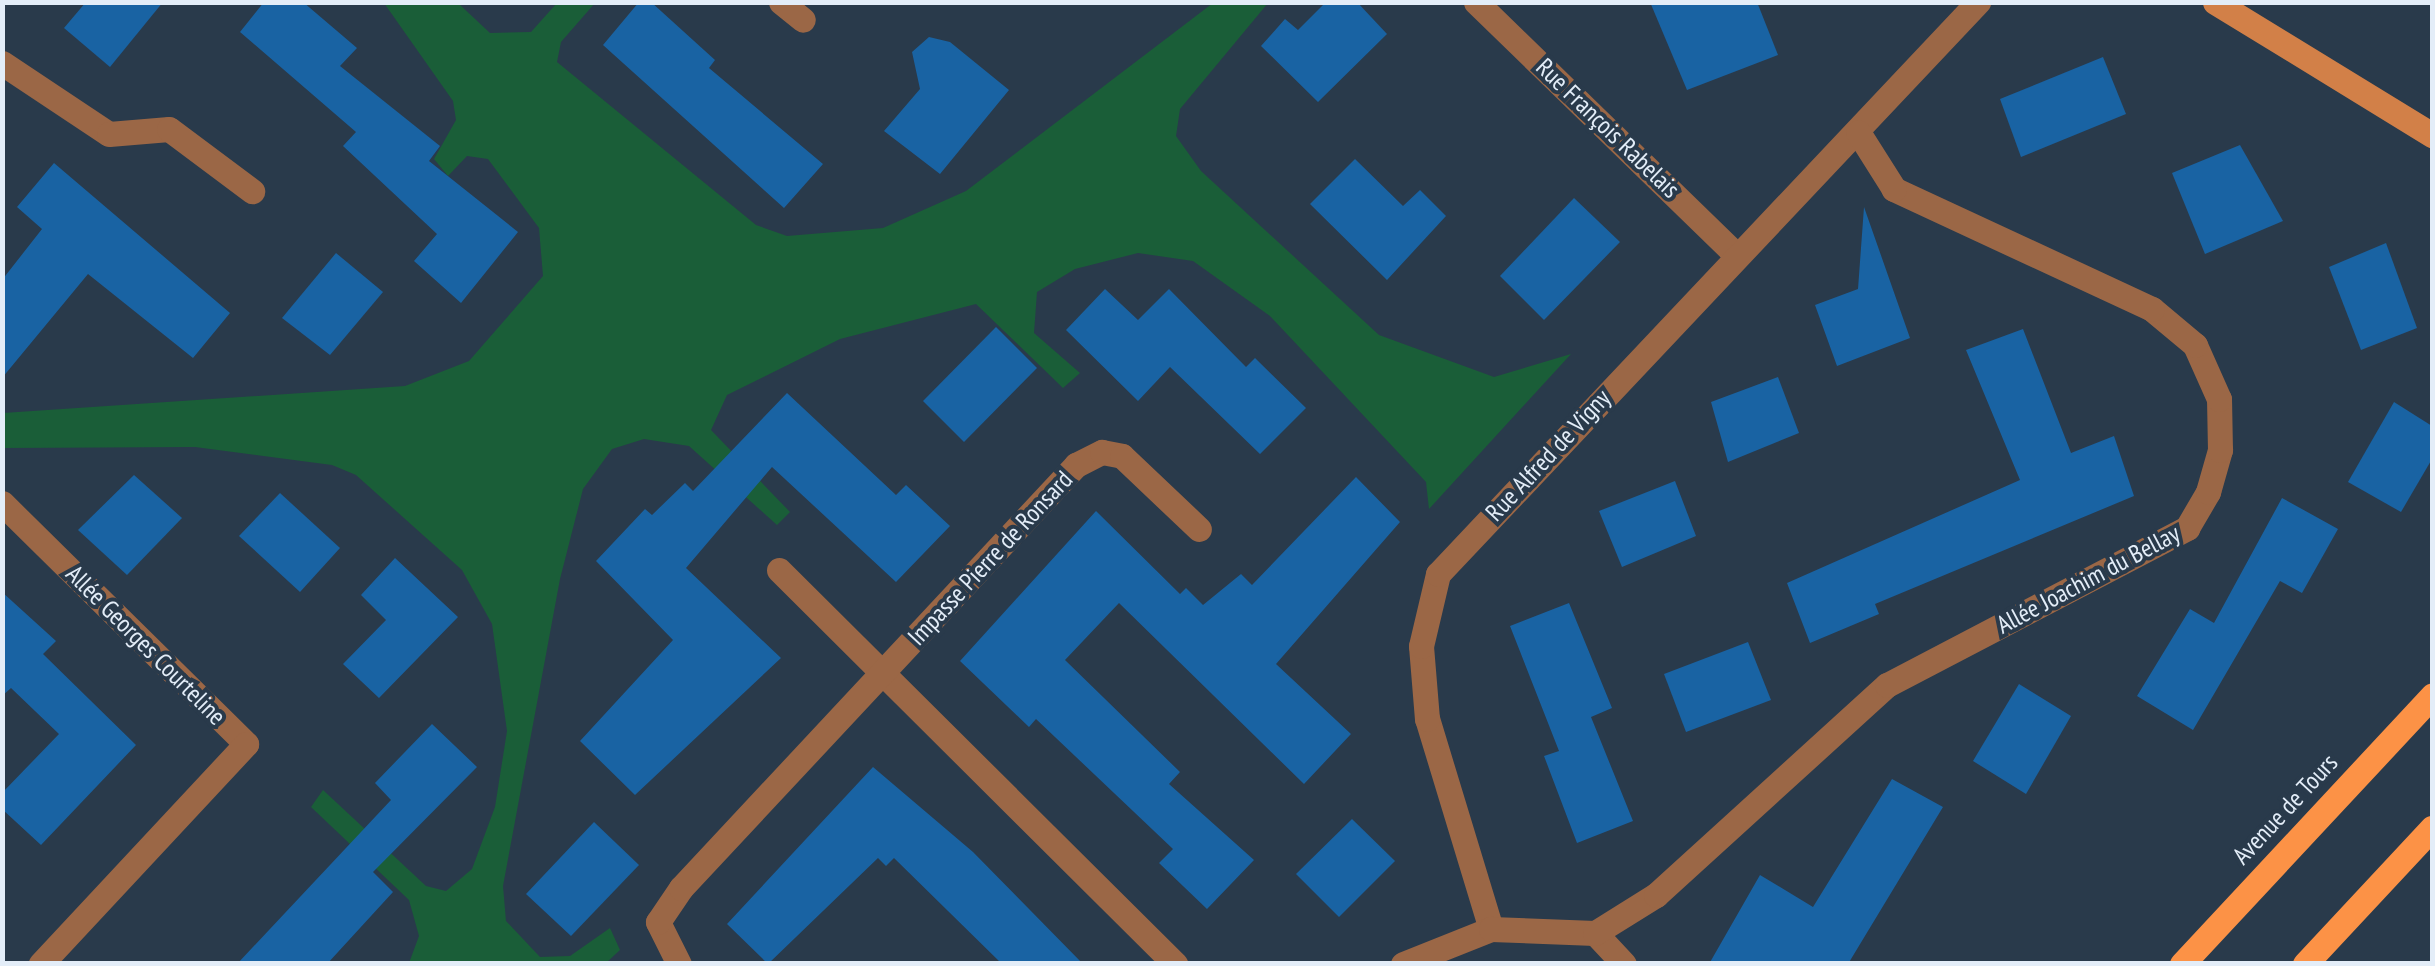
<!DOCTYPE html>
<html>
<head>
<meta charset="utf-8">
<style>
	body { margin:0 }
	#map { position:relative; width:2435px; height:966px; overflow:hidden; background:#293a4b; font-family:"PT Sans Narrow",sans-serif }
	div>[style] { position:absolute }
	.green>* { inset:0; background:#1a5e38 }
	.building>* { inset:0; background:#1963a3 }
	.street>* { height:25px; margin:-12.5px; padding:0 12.5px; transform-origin:12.5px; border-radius:12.5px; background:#9b6746 }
	.secondary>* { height:25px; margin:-12.5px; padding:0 12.5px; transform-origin:12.5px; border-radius:12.5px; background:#d28048 }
	.primary>* { height:25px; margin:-12.5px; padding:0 12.5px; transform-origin:12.5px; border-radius:12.5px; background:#fc9246 }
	span { translate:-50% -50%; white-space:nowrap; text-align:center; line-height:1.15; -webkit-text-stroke:8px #293a4b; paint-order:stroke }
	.street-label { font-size:25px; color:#e3edf8 }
	.frame { position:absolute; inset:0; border:5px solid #e3edf8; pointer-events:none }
</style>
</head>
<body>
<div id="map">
	<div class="green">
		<div style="clip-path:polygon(384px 3px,458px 3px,490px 33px,531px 32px,557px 3px,595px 3px,561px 42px,557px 62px,756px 225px,787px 236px,883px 228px,966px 191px,1213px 3px,1268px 3px,1180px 109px,1176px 136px,1201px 171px,1379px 335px,1494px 377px,1571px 354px,1429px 509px,1426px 482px,1270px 316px,1193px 261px,1138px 253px,1075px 269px,1037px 292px,1034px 333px,1080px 373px,1063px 388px,976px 304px,840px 339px,727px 395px,711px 430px,790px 512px,777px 525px,689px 446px,644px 439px,612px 449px,583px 489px,560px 579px,503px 886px,506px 921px,540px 957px,570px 956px,610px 928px,620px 950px,606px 963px,409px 963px,419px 936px,409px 900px,311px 807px,323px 790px,426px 886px,446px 891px,472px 869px,495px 807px,507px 731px,492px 624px,462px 570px,356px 475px,332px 465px,195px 447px,3px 448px,3px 413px,405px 386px,469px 361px,543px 276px,539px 228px,488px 159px,467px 156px,448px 176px,434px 159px,456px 120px,453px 101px)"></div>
	</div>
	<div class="building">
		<div style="clip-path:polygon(86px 2px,163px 2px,110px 67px,64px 28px)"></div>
		<div style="clip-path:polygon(264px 2px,303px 2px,357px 48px,340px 66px,440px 146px,429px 161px,518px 232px,461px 303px,414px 261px,437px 234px,343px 146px,356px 132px,240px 32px)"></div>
		<div style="clip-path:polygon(639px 2px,651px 2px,715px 60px,709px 68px,823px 164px,784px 208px,603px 45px)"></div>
		<div style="clip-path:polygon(1326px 2px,1357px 2px,1387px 34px,1318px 102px,1261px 46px,1285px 19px,1298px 30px)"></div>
		<div style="clip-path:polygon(1650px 2px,1757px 2px,1778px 55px,1687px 90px)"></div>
		<div style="clip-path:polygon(929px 37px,950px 42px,1009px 90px,940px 174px,884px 131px,920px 89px,912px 52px)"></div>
		<div style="clip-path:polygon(2103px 57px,2126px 114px,2021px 157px,2000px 99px)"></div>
		<div style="clip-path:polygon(2240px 145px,2283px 221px,2205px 254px,2172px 173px)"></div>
		<div style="clip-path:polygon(1355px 159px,1403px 206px,1420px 190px,1446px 216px,1387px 280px,1310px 204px)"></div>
		<div style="clip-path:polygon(54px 163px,230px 313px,193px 358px,88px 274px,2px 378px,2px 280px,42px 229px,17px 207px)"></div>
		<div style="clip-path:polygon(1574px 198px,1620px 242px,1544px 320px,1500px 276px)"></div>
		<div style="clip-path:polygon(1864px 207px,1910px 338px,1837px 366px,1815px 305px,1858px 289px)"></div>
		<div style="clip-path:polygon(2386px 243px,2417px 328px,2361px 350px,2329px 267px)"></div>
		<div style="clip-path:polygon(336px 253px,383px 292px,330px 355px,282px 318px)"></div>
		<div style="clip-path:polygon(1105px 289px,1138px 320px,1169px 289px,1246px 367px,1255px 358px,1306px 408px,1260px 454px,1170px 367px,1138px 401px,1066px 330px)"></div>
		<div style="clip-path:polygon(996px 327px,1037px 368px,964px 442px,923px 401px)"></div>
		<div style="clip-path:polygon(2023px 329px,2071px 453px,2114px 436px,2134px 496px,1875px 604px,1879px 614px,1810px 643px,1787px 583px,2020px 480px,1966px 350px)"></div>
		<div style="clip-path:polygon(1778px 377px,1799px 433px,1728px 462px,1711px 402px)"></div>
		<div style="clip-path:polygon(787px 393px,896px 495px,906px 485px,950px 526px,896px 582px,772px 467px,686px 568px,781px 658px,635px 795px,580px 741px,673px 640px,596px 561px,645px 509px,652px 515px,685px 483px,693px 491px)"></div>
		<div style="clip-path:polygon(2394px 402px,2432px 426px,2432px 459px,2401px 512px,2348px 482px)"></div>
		<div style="clip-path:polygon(134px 475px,182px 518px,127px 575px,78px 530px)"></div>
		<div style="clip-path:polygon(1356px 477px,1400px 522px,1276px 664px,1351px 734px,1304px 784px,1119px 603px,1065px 660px,1180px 772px,1169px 784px,1254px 860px,1207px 909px,1159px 863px,1173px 849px,1036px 719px,1029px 727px,960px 661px,1096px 511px,1180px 594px,1186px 588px,1203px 605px,1241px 574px,1252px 585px)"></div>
		<div style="clip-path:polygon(1675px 481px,1696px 536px,1622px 567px,1599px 511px)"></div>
		<div style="clip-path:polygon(280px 493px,340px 548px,300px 592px,239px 536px)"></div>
		<div style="clip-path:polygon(2282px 498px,2338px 529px,2302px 593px,2280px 581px,2193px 730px,2137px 696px,2190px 609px,2214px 623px)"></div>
		<div style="clip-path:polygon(395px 558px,458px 617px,379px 698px,343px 664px,386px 620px,361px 595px)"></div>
		<div style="clip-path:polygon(2px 592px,56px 641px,43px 654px,136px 745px,41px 845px,2px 809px,2px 793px,59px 734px,11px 688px,2px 696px)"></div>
		<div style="clip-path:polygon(1569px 603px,1612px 708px,1591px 717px,1633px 821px,1577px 843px,1544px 756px,1559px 751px,1510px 626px)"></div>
		<div style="clip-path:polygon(1748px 642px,1771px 700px,1686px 732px,1664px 674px)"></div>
		<div style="clip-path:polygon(2019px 684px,2071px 716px,2026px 794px,1973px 761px)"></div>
		<div style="clip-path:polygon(432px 724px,477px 767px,373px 872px,393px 892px,327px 964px,237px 964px,391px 800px,375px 783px)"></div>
		<div style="clip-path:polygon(873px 767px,973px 852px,1083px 964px,1002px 964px,894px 858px,886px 866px,878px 858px,768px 964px,727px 924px)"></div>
		<div style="clip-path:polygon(1892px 779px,1943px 807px,1848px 964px,1709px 964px,1760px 875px,1813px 907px)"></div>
		<div style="clip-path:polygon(1352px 819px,1395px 861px,1339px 917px,1296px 874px)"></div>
		<div style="clip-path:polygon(594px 822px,639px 865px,571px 936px,526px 894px)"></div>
	</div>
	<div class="street">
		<div style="left:781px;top:2px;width:28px;rotate:39deg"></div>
		<div style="left:1476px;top:2px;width:364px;rotate:44.2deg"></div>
		<div style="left:2px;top:63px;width:128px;rotate:33.6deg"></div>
		<div style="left:109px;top:134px;width:60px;rotate:-4.8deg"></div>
		<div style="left:169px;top:129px;width:104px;rotate:36.8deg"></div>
		<div style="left:2px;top:503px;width:343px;rotate:44.6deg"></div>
		<div style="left:246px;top:744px;width:301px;rotate:133deg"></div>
		<div style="left:779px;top:570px;width:559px;rotate:44.85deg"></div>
		<div style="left:1491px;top:929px;width:220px;rotate:-106.9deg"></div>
		<div style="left:1427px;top:719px;width:73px;rotate:-94.7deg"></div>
		<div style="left:1421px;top:646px;width:74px;rotate:-76.7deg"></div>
		<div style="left:1438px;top:574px;width:787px;rotate:-46.65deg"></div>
		<div style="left:1595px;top:933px;width:42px;rotate:46.9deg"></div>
		<div style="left:679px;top:964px;width:47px;rotate:-116.6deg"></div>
		<div style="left:658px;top:922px;width:41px;rotate:-55.9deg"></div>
		<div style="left:681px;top:888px;width:579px;rotate:-46.96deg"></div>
		<div style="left:1076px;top:465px;width:29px;rotate:-27deg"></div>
		<div style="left:1102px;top:452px;width:20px;rotate:11deg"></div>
		<div style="left:1122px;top:456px;width:106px;rotate:43.5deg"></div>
		<div style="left:1403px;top:964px;width:95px;rotate:-21.7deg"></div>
		<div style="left:1491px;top:929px;width:104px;rotate:2.2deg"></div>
		<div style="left:1595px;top:933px;width:72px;rotate:-31.9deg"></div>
		<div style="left:1656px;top:895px;width:312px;rotate:-42.3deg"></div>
		<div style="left:1887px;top:685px;width:339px;rotate:-27.6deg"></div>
		<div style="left:2187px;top:528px;width:42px;rotate:-59.7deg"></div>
		<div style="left:2208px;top:492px;width:44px;rotate:-74.1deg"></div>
		<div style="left:2220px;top:450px;width:51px;rotate:-91.1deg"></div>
		<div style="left:2219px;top:399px;width:59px;rotate:-114deg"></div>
		<div style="left:2195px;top:345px;width:56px;rotate:-140.1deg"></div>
		<div style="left:2152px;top:309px;width:285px;rotate:-155.1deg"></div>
		<div style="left:1894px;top:189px;width:67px;rotate:-122.3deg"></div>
	</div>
	<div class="secondary">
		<div style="left:2215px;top:2px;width:255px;rotate:31.5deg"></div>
	</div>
	<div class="primary">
		<div style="left:2182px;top:964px;width:367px;rotate:-47deg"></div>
		<div style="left:2305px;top:964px;width:186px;rotate:-47deg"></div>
	</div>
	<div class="street-label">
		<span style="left:1608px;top:128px;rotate:44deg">Rue François Rabelais</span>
		<span style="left:1548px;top:455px;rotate:-47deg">Rue Alfred de Vigny</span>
		<span style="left:990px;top:558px;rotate:-47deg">Impasse Pierre de Ronsard</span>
		<span style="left:2088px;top:579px;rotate:-28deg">Allée Joachim du Bellay</span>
		<span style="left:146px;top:645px;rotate:45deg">Allée Georges Courteline</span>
		<span style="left:2285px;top:809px;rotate:-47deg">Avenue de Tours</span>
	</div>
	<div class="frame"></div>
</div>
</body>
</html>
